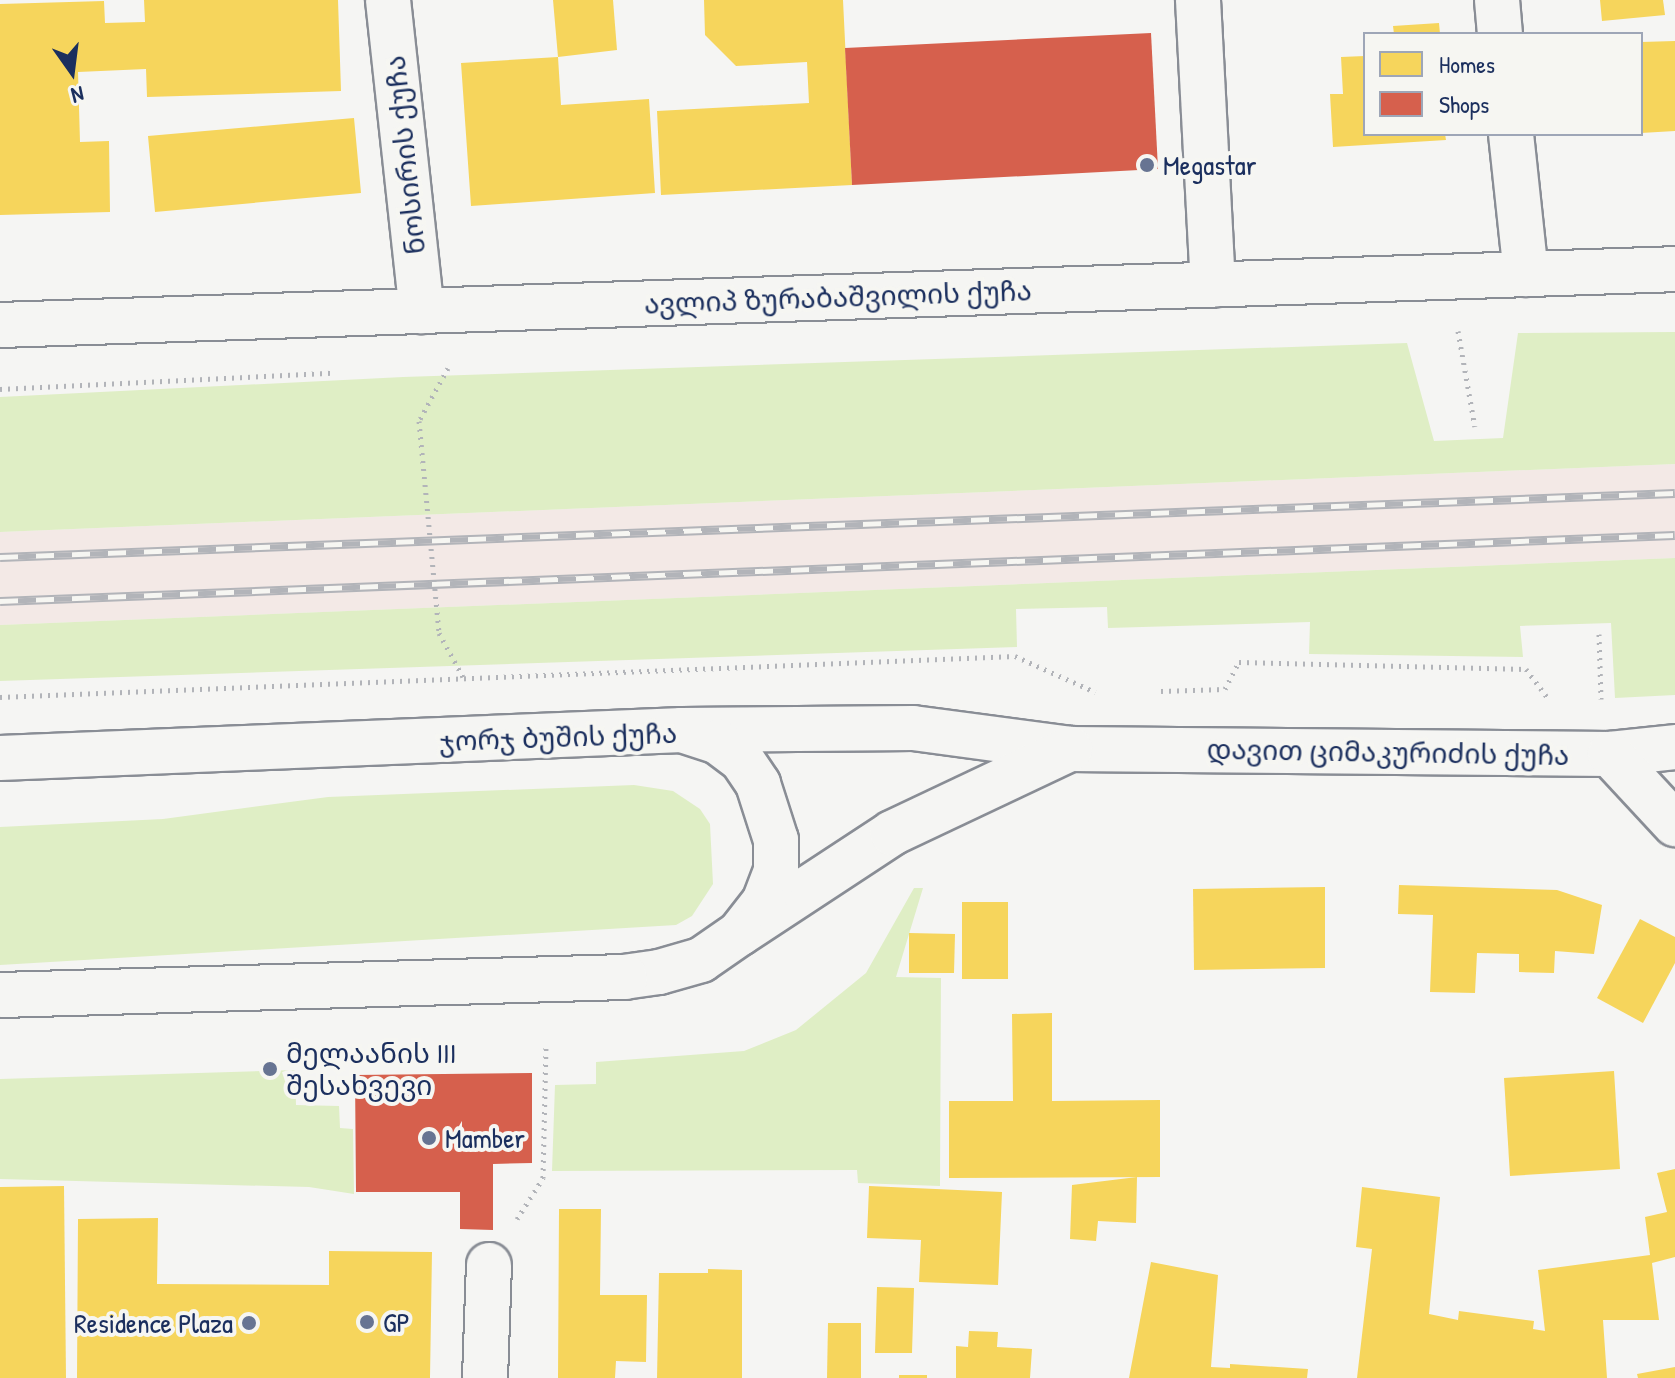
<!DOCTYPE html>
<html>
<head>
<meta charset="utf-8">
<style>
	body { margin:0 }
	#map { position:relative; width:1675px; height:1378px; overflow:hidden; background:#f5f5f3; font-family:"Patrick Hand","Noto Sans Georgian",sans-serif }
	div>[style] { position:absolute }
	.built>* { inset:0; background:#f3e9e6 }
	.green>* { inset:0; background:#dfeec5 }
	.homes>* { inset:0; background:#f6d55c }
	.shops>* { inset:0; background:#d6604d }
	.path>* { height:5px; margin-top:-2.5px; transform-origin:0; background:repeating-linear-gradient(90deg,#b2b4b9 0 2px,transparent 0 8px) }
	.roads { filter:drop-shadow(2px 0 #898d95) drop-shadow(-2px 0 #898d95) drop-shadow(0 2px #898d95) drop-shadow(0 -2px #898d95) }
	.minor>* { height:44px; margin:-22px; padding:0 22px; transform-origin:22px; border-radius:22px; background:#f5f5f3 }
	.major>* { height:44px; margin:-22px; padding:0 22px; transform-origin:22px; border-radius:22px; background:#f5f5f3 }
	.rail>* { height:9px; margin-top:-4.5px; transform-origin:0; background:repeating-linear-gradient(90deg,#f6f6f2 0 18px,#b2b4b9 0 36px); box-sizing:border-box; border-block:2px solid #b2b4b9 }
	.dots>* { width:22px; height:22px; translate:-50% -50%; box-sizing:border-box; border:4px solid #f6f6f2; border-radius:50% }
	span { translate:-50% -50%; white-space:nowrap; text-align:center; line-height:1.15; -webkit-text-stroke:8px #f6f6f2; paint-order:stroke }
	.street-label { font-size:28px; color:#1b2f5e }
	.poi-label { font-size:28px; color:#1b2f5e }
	.left { translate:0 -50%; text-align:left }
	.right { translate:-100% -50%; text-align:right }
	.legend { position:absolute; left:1363px; top:32px; width:280px; height:104px; box-sizing:border-box; background:#f6f6f2; border:2px solid #9ea6b7; margin:0; padding:10px 14px; list-style:none; font-size:24px; color:#1b2f5e }
	.legend li { display:flex; align-items:center; gap:16px; height:40px }
	.legend b { width:40px; border:2px solid #9ea6b7 }
	.north { position:absolute; left:32px; top:32px; width:80px; height:80px; -webkit-text-stroke:6px #f6f6f2; paint-order:stroke; rotate:166deg; font-size:22px; font-weight:700; line-height:32px; text-align:center; color:#1b2f5e }
	.north::after { content:''; display:block; margin:auto; width:28px; height:36px; background:#1b2f5e; clip-path:polygon(50% 0,100% 100%,50% 72%,0 100%) }
</style>
</head>
<body>
<div id="map">
	<div class="built">
		<div style="clip-path:polygon(1675px 464px,1675px 558px,0 625px,0 532px)"></div>
	</div>
	<div class="green">
		<div style="clip-path:polygon(1675px 332px,1675px 464px,0 532px,0 397px,403px 377px,1407px 343px,1434px 441px,1503px 438px,1518px 333px)"></div>
		<div style="clip-path:polygon(1675px 558px,1675px 695px,1615px 698px,1611px 623px,1520px 626px,1523px 657px,1309px 654px,1310px 622px,1108px 628px,1107px 607px,1016px 609px,1017px 647px,0 681px,0 625px)"></div>
		<div style="clip-path:polygon(634px 785px,673px 791px,700px 809px,710px 824px,713px 884px,692px 916px,676px 925px,0 965px,0 827px,163px 819px,328px 797px)"></div>
		<div style="clip-path:polygon(914px 888px,923px 888px,896px 977px,941px 978px,940px 1186px,858px 1183px,857px 1170px,552px 1171px,555px 1085px,596px 1084px,596px 1062px,744px 1051px,796px 1030px,866px 973px)"></div>
		<div style="clip-path:polygon(295px 1070px,296px 1105px,339px 1106px,340px 1128px,353px 1129px,354px 1194px,309px 1187px,0 1179px,0 1079px)"></div>
	</div>
	<div class="homes">
		<div style="clip-path:polygon(144px 0,338px 0,341px 91px,147px 97px,146px 69px,78px 72px,80px 142px,109px 141px,110px 212px,0 215px,0 4px,104px 1px,105px 23px,145px 22px)"></div>
		<div style="clip-path:polygon(553px 0,613px 0,617px 50px,558px 57px)"></div>
		<div style="clip-path:polygon(704px 0,843px 0,852px 185px,661px 195px,657px 111px,809px 103px,807px 62px,736px 66px,705px 35px)"></div>
		<div style="clip-path:polygon(1600px 0,1663px 0,1665px 15px,1602px 21px)"></div>
		<div style="clip-path:polygon(1439px 23px,1440px 34px,1394px 34px,1393px 26px)"></div>
		<div style="clip-path:polygon(1675px 41px,1675px 131px,1641px 133px,1641px 42px)"></div>
		<div style="clip-path:polygon(1365px 56px,1365px 134px,1445px 134px,1446px 140px,1333px 147px,1330px 94px,1343px 94px,1341px 57px)"></div>
		<div style="clip-path:polygon(558px 57px,561px 105px,649px 99px,655px 193px,471px 206px,461px 63px)"></div>
		<div style="clip-path:polygon(354px 118px,361px 193px,155px 212px,148px 136px)"></div>
		<div style="clip-path:polygon(1399px 885px,1557px 890px,1602px 905px,1594px 954px,1555px 951px,1554px 973px,1519px 972px,1519px 954px,1477px 953px,1475px 993px,1430px 992px,1433px 915px,1398px 914px)"></div>
		<div style="clip-path:polygon(1325px 887px,1325px 968px,1194px 970px,1193px 889px)"></div>
		<div style="clip-path:polygon(962px 902px,1008px 902px,1008px 979px,962px 979px)"></div>
		<div style="clip-path:polygon(1640px 919px,1675px 937px,1675px 963px,1643px 1023px,1597px 998px)"></div>
		<div style="clip-path:polygon(909px 933px,955px 934px,954px 973px,909px 973px)"></div>
		<div style="clip-path:polygon(1052px 1013px,1052px 1101px,1160px 1100px,1160px 1177px,949px 1178px,949px 1101px,1013px 1101px,1012px 1014px)"></div>
		<div style="clip-path:polygon(1614px 1071px,1620px 1169px,1510px 1176px,1504px 1078px)"></div>
		<div style="clip-path:polygon(1675px 1169px,1675px 1257px,1652px 1263px,1659px 1320px,1603px 1320px,1607px 1378px,1357px 1378px,1372px 1249px,1356px 1247px,1362px 1187px,1440px 1197px,1429px 1314px,1458px 1320px,1459px 1311px,1534px 1321px,1533px 1329px,1545px 1331px,1538px 1270px,1650px 1255px,1645px 1217px,1667px 1212px,1657px 1173px)"></div>
		<div style="clip-path:polygon(1137px 1177px,1136px 1223px,1098px 1221px,1096px 1241px,1070px 1239px,1072px 1185px)"></div>
		<div style="clip-path:polygon(64px 1186px,66px 1378px,0 1378px,0 1187px)"></div>
		<div style="clip-path:polygon(869px 1186px,1002px 1192px,998px 1285px,919px 1282px,921px 1240px,867px 1238px)"></div>
		<div style="clip-path:polygon(559px 1209px,601px 1209px,600px 1295px,647px 1295px,646px 1362px,616px 1361px,615px 1378px,558px 1378px)"></div>
		<div style="clip-path:polygon(158px 1218px,157px 1284px,329px 1285px,329px 1251px,432px 1252px,430px 1378px,77px 1378px,78px 1219px)"></div>
		<div style="clip-path:polygon(1151px 1262px,1218px 1275px,1211px 1367px,1230px 1368px,1230px 1364px,1308px 1369px,1307px 1378px,1129px 1378px)"></div>
		<div style="clip-path:polygon(708px 1269px,742px 1270px,742px 1378px,657px 1378px,659px 1273px,708px 1273px)"></div>
		<div style="clip-path:polygon(877px 1287px,914px 1288px,912px 1353px,875px 1353px)"></div>
		<div style="clip-path:polygon(828px 1323px,861px 1323px,861px 1378px,827px 1378px)"></div>
		<div style="clip-path:polygon(969px 1331px,998px 1332px,997px 1347px,1032px 1349px,1030px 1378px,956px 1378px,956px 1346px,968px 1347px)"></div>
		<div style="clip-path:polygon(1675px 1367px,1675px 1378px,1638px 1378px,1637px 1374px)"></div>
		<div style="clip-path:polygon(899px 1375px,927px 1375px,927px 1378px,899px 1378px)"></div>
	</div>
	<div class="shops">
		<div style="clip-path:polygon(1151px 33px,1158px 169px,852px 185px,845px 48px)"></div>
		<div style="clip-path:polygon(532px 1073px,532px 1163px,493px 1164px,493px 1230px,460px 1229px,460px 1192px,356px 1192px,355px 1075px)"></div>
	</div>
	<div class="path">
		<div style="left:1458px;top:331px;width:97px;rotate:80deg"></div>
		<div style="left:448px;top:368px;width:60px;rotate:118.7deg"></div>
		<div style="left:419px;top:421px;width:213px;rotate:84.6deg"></div>
		<div style="left:439px;top:633px;width:50px;rotate:61.4deg"></div>
		<div style="left:0;top:389px;width:332px;rotate:-2.8deg"></div>
		<div style="left:1599px;top:634px;width:65px;rotate:88.2deg"></div>
		<div style="left:1161px;top:691px;width:64px;rotate:-1.8deg"></div>
		<div style="left:1225px;top:689px;width:30px;rotate:-63deg"></div>
		<div style="left:1239px;top:662px;width:287px;rotate:1.4deg"></div>
		<div style="left:1526px;top:669px;width:36px;rotate:53deg"></div>
		<div style="left:0;top:697px;width:1016px;rotate:-2.31deg"></div>
		<div style="left:1015px;top:656px;width:88px;rotate:24.2deg"></div>
		<div style="left:517px;top:1219px;width:49px;rotate:-57.6deg"></div>
		<div style="left:543px;top:1178px;width:131px;rotate:-88.7deg"></div>
	</div>
	<div class="roads">
		<div class="minor">
			<div style="left:388px;top:0;width:313px;rotate:83.8deg"></div>
			<div style="left:1198px;top:0;width:285px;rotate:87deg"></div>
			<div style="left:1497px;top:0;width:34px;rotate:85deg"></div>
			<div style="left:1511px;top:134px;width:141px;rotate:83.9deg"></div>
			<div style="left:0;top:325px;width:1676px;rotate:-1.91deg"></div>
			<div style="left:682px;top:730px;width:231px;rotate:-0.5deg"></div>
			<div style="left:913px;top:728px;width:158px;rotate:7.6deg"></div>
			<div style="left:1070px;top:749px;width:540px;rotate:0.53deg"></div>
			<div style="left:1610px;top:754px;width:65px;rotate:-6.1deg"></div>
			<div style="left:1610px;top:754px;width:96px;rotate:47.1deg"></div>
			<div style="left:740px;top:933px;width:182px;rotate:-33.3deg"></div>
			<div style="left:892px;top:833px;width:197px;rotate:-25.3deg"></div>
			<div style="left:485px;top:1378px;width:113px;rotate:-88deg"></div>
		</div>
		<div class="major">
			<div style="left:0;top:758px;width:683px;rotate:-2.35deg"></div>
			<div style="left:682px;top:730px;width:38px;rotate:18deg"></div>
			<div style="left:718px;top:742px;width:30px;rotate:37deg"></div>
			<div style="left:742px;top:760px;width:29px;rotate:56deg"></div>
			<div style="left:758px;top:784px;width:59px;rotate:72.2deg"></div>
			<div style="left:776px;top:840px;width:31px;rotate:90deg"></div>
			<div style="left:776px;top:871px;width:33px;rotate:111deg"></div>
			<div style="left:764px;top:902px;width:39px;rotate:128deg"></div>
			<div style="left:740px;top:933px;width:47px;rotate:145.3deg"></div>
			<div style="left:701px;top:960px;width:44px;rotate:164.1deg"></div>
			<div style="left:659px;top:972px;width:34px;rotate:172deg"></div>
			<div style="left:625px;top:977px;width:625px;rotate:178.35deg"></div>
		</div>
	</div>
	<div class="rail">
		<div style="left:0;top:557px;width:1676px;rotate:-2.19deg"></div>
		<div style="left:0;top:601px;width:1676px;rotate:-2.26deg"></div>
	</div>
	<div class="dots">
		<div style="left:1147px;top:165px;background:#677492"></div>
		<div style="left:270px;top:1069px;background:#677492"></div>
		<div style="left:429px;top:1138px;background:#677492"></div>
		<div style="left:367px;top:1322px;background:#677492"></div>
		<div style="left:249px;top:1323px;background:#677492"></div>
	</div>
	<div class="street-label">
		<span style="left:405px;top:155px;rotate:-96deg">ნოსირის ქუჩა</span>
		<span style="left:838px;top:297px;rotate:-2deg">ავლიპ ზურაბაშვილის ქუჩა</span>
		<span style="left:558px;top:737px;rotate:-2deg">ჯორჯ ბუშის ქუჩა</span>
		<span style="left:1388px;top:752px;rotate:1deg">დავით ციმაკურიძის ქუჩა</span>
	</div>
	<div class="poi-label">
		<span class="left" style="left:1163px;top:165px">Megastar</span>
		<span class="left" style="left:286px;top:1069px">მელაანის III<br>შესახვევი</span>
		<span class="left" style="left:445px;top:1138px">Mamber</span>
		<span class="left" style="left:383px;top:1322px">GP</span>
		<span class="right" style="left:233px;top:1323px">Residence Plaza</span>
	</div>
	<ul class="legend">
	<li><b style="height:22px;background:#f6d55c"></b>Homes</li>
	<li><b style="height:22px;background:#d6604d"></b>Shops</li>
	</ul>
	<div class="north">N</div>
</div>
</body>
</html>
